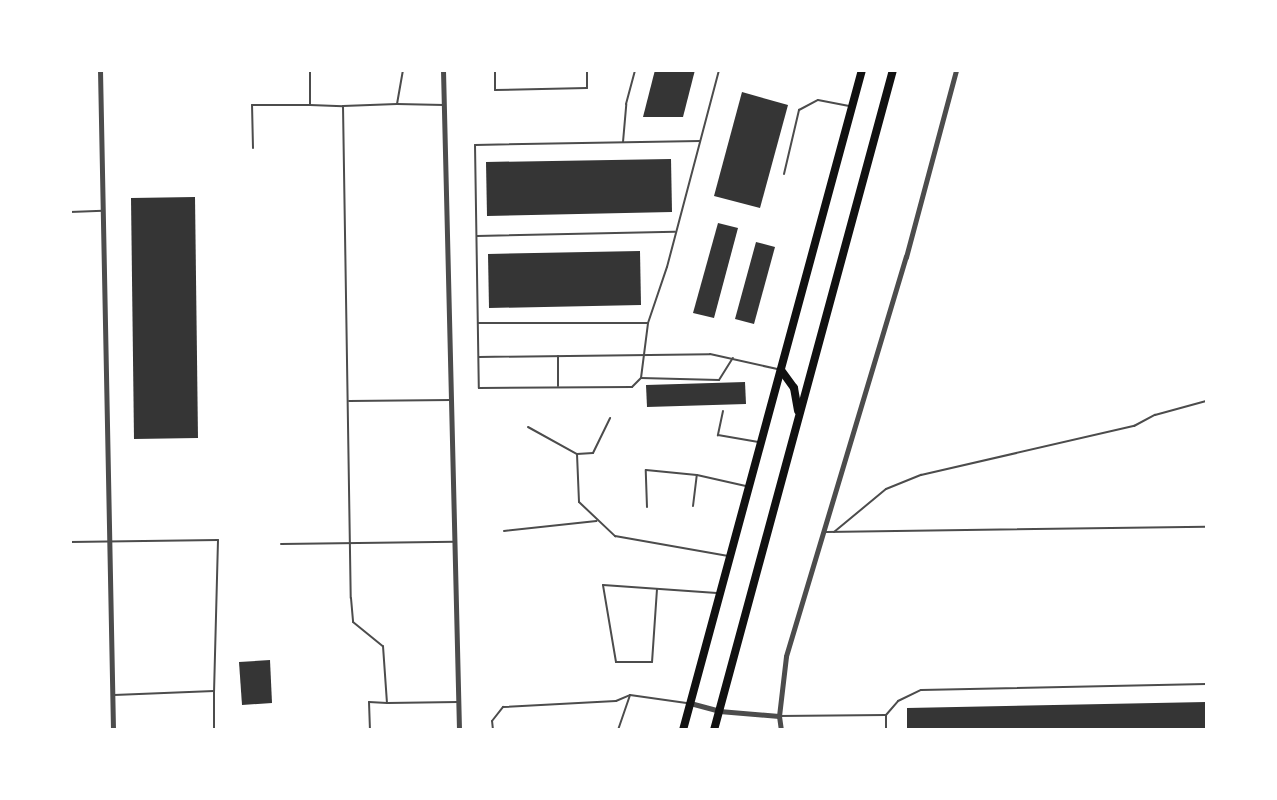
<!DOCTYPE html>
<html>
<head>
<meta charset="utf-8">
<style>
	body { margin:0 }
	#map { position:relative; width:1277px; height:800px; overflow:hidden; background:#fff; font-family:"Asap Condensed",sans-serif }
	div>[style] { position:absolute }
	.building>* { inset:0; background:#353535 }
	.service>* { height:2px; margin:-1px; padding:0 1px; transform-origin:1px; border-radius:1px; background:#4c4c4c }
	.minor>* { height:5px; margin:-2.5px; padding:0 2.5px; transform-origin:2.5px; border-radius:2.5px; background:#4c4c4c }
	.primary>* { height:8px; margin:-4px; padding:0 4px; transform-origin:4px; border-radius:4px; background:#111 }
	span { translate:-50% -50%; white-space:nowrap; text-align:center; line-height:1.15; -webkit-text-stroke:5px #fff; paint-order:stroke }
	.frame { position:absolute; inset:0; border:72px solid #fff; pointer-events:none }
</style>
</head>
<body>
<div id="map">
	<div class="building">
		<div style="clip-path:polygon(655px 70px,695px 70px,683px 117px,643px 117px)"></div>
		<div style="clip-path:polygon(742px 92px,788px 105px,760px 208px,714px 196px)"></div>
		<div style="clip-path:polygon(671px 159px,672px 212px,487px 216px,486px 162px)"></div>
		<div style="clip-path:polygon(195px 197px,198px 438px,134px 439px,131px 198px)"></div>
		<div style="clip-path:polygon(718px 223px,738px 228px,714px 318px,693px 313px)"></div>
		<div style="clip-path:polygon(756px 242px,775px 247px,754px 324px,735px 319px)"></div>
		<div style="clip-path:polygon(640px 251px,641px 305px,489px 308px,488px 254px)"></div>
		<div style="clip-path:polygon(745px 382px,746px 404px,647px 407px,646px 385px)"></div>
		<div style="clip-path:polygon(270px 660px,272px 703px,242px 705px,239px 662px)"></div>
		<div style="clip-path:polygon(1206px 702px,1206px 730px,907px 730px,907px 708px)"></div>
	</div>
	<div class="service">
		<div style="left:310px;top:70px;width:35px;rotate:90deg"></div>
		<div style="left:310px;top:105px;width:33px;rotate:2deg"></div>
		<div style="left:343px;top:106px;width:54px;rotate:-2.1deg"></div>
		<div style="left:397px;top:104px;width:35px;rotate:-80deg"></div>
		<div style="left:495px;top:70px;width:20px;rotate:90deg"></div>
		<div style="left:495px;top:90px;width:92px;rotate:-1.2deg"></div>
		<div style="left:587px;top:88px;width:18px;rotate:-90deg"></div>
		<div style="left:397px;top:104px;width:47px;rotate:1.2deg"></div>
		<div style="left:343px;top:106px;width:492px;rotate:89.1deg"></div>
		<div style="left:351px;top:598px;width:24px;rotate:85deg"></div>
		<div style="left:353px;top:622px;width:38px;rotate:39deg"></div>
		<div style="left:383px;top:646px;width:57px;rotate:86deg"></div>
		<div style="left:387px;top:703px;width:18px;rotate:-177deg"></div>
		<div style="left:369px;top:702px;width:28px;rotate:88deg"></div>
		<div style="left:700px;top:141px;width:225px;rotate:179deg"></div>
		<div style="left:475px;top:145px;width:243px;rotate:89.1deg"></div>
		<div style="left:479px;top:388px;width:153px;rotate:-0.4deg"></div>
		<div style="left:632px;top:387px;width:13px;rotate:-45deg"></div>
		<div style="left:641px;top:378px;width:55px;rotate:-82.7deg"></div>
		<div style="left:648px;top:323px;width:59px;rotate:-71.3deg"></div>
		<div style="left:667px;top:267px;width:204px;rotate:-75.2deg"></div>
		<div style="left:623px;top:142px;width:38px;rotate:-85deg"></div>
		<div style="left:626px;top:104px;width:35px;rotate:-75deg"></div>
		<div style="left:253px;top:148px;width:43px;rotate:-91.3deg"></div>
		<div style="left:252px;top:105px;width:58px"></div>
		<div style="left:784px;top:174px;width:66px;rotate:-76.8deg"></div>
		<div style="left:799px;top:110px;width:21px;rotate:-28deg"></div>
		<div style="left:818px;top:100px;width:33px;rotate:11deg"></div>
		<div style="left:70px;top:212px;width:33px;rotate:-2deg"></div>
		<div style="left:477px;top:236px;width:198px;rotate:-1.2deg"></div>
		<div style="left:478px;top:323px;width:170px"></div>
		<div style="left:558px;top:356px;width:30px;rotate:90deg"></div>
		<div style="left:479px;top:357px;width:231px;rotate:-0.7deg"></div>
		<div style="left:710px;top:354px;width:69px;rotate:12.6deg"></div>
		<div style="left:641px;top:378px;width:78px;rotate:1.5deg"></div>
		<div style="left:719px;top:380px;width:26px;rotate:-58deg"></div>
		<div style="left:349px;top:401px;width:102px;rotate:-0.6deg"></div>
		<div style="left:723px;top:411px;width:25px;rotate:102deg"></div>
		<div style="left:718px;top:435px;width:41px;rotate:9.9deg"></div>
		<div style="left:528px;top:427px;width:56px;rotate:28.9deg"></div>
		<div style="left:577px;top:454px;width:48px;rotate:87.6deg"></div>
		<div style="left:579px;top:502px;width:50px;rotate:43.4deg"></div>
		<div style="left:615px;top:536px;width:115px;rotate:10deg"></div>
		<div style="left:577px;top:454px;width:16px;rotate:-4deg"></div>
		<div style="left:593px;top:453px;width:39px;rotate:-64deg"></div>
		<div style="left:693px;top:506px;width:31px;rotate:-83deg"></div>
		<div style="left:647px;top:507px;width:37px;rotate:-92deg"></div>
		<div style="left:646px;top:470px;width:51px;rotate:5.6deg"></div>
		<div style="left:697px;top:475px;width:50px;rotate:12.7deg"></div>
		<div style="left:504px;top:531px;width:93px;rotate:-6.2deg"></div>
		<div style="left:826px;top:532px;width:380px;rotate:-0.8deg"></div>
		<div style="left:834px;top:532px;width:67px;rotate:-39.6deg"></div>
		<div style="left:886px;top:489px;width:38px;rotate:-22deg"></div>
		<div style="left:921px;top:475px;width:219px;rotate:-13deg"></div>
		<div style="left:1134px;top:426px;width:24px;rotate:-28deg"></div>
		<div style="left:1155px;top:415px;width:53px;rotate:-15.4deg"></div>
		<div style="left:70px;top:542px;width:148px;rotate:-0.8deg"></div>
		<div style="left:218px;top:540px;width:151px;rotate:91.5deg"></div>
		<div style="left:214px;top:691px;width:100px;rotate:177.7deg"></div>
		<div style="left:281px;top:544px;width:174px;rotate:-0.7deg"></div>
		<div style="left:657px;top:589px;width:73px;rotate:93.9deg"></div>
		<div style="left:652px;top:662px;width:36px;rotate:180deg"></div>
		<div style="left:616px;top:662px;width:78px;rotate:-99.6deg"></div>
		<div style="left:603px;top:585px;width:114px;rotate:4deg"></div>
		<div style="left:214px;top:691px;width:39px;rotate:90deg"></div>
		<div style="left:387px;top:703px;width:71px;rotate:-0.8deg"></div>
		<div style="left:886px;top:715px;width:18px;rotate:-49deg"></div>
		<div style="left:898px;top:701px;width:25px;rotate:-26deg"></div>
		<div style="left:921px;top:690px;width:285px;rotate:-1.2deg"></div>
		<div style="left:779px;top:716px;width:107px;rotate:-0.5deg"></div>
		<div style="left:886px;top:715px;width:15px;rotate:90deg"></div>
		<div style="left:493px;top:730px;width:9px;rotate:-96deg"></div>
		<div style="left:492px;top:721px;width:18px;rotate:-52deg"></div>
		<div style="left:503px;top:707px;width:113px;rotate:-3deg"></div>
		<div style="left:616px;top:701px;width:15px;rotate:-23deg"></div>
		<div style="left:618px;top:730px;width:37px;rotate:-71deg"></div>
		<div style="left:630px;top:695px;width:57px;rotate:8.1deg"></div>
	</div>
	<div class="minor">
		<div style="left:100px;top:70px;width:660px;rotate:88.87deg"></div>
		<div style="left:443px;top:70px;width:660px;rotate:88.61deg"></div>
		<div style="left:690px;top:703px;width:30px;rotate:15deg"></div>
		<div style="left:719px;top:711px;width:60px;rotate:4.8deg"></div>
		<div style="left:779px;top:716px;width:60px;rotate:-83.3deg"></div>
		<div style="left:786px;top:656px;width:417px;rotate:-73.3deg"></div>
		<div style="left:906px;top:257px;width:194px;rotate:-75deg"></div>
		<div style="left:779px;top:716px;width:14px;rotate:82deg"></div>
	</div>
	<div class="primary">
		<div style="left:781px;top:370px;width:22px;rotate:54deg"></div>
		<div style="left:794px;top:388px;width:23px;rotate:80deg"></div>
		<div style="left:683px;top:730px;width:684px;rotate:-74.83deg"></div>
		<div style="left:714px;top:730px;width:684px;rotate:-74.83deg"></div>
	</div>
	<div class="frame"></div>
</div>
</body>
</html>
